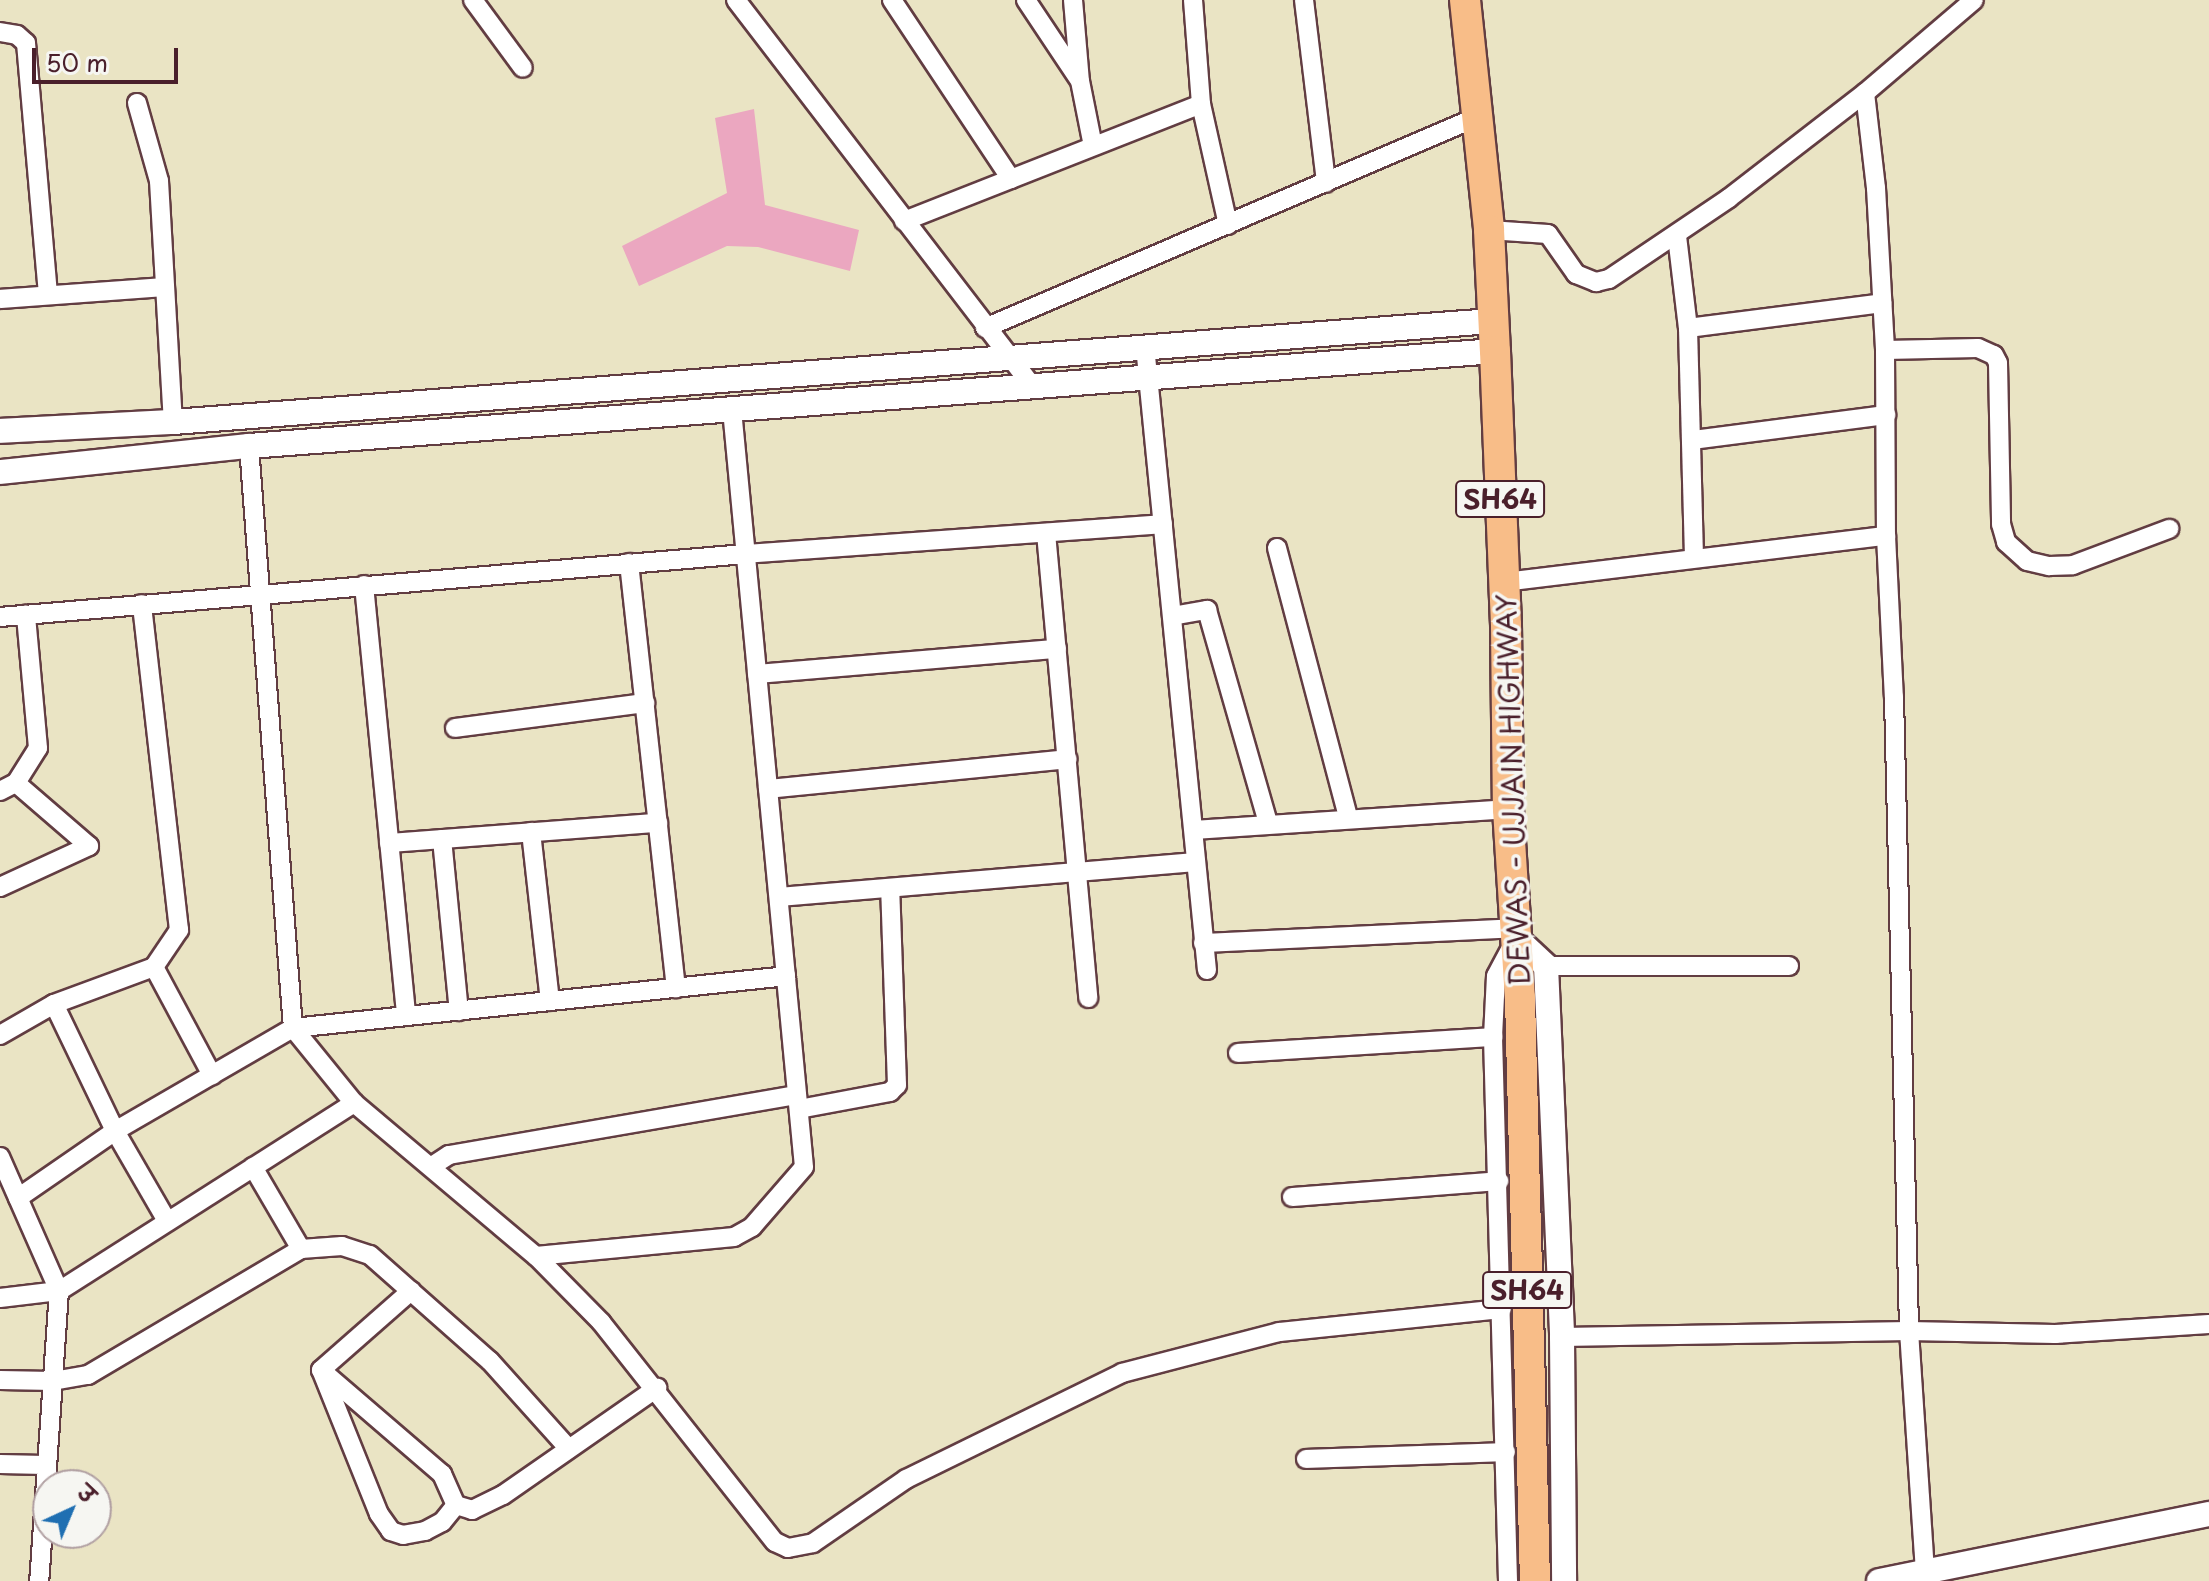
<!DOCTYPE html>
<html>
<head>
<meta charset="utf-8">
<style>
	body { margin:0 }
	#map { position:relative; width:2209px; height:1581px; overflow:hidden; background:#eae4c4; font-family:"Playpen Sans","Playpen Sans Deva",sans-serif }
	div>[style] { position:absolute }
	.building>* { inset:0; background:#eba7c0 }
	.roads { filter:drop-shadow(2px 0 #623d42) drop-shadow(-2px 0 #623d42) drop-shadow(0 2px #623d42) drop-shadow(0 -2px #623d42) }
	.minor>* { height:18px; margin:-9px; padding:0 9px; transform-origin:9px; border-radius:9px; background:#fff }
	.tertiary>* { height:24px; margin:-12px; padding:0 12px; transform-origin:12px; border-radius:12px; background:#fff }
	.primary>* { height:30px; margin:-15px; padding:0 15px; transform-origin:15px; border-radius:15px; background:#f8bd88 }
	span { translate:-50% -50%; white-space:nowrap; text-align:center; line-height:1.15; -webkit-text-stroke:7px #f6f6f2; paint-order:stroke }
	.shield-label span { padding:2px 6px; background:#f6f6f2; border:2px solid; border-radius:6px; -webkit-text-stroke-width:0 }
	.shield-label { font-size:26px; color:#4a1f2b; font-weight:700 }
	.street-label { font-size:28px; color:#4a1f2b }
	.north { position:absolute; left:32px; top:1469px; width:80px; height:80px; box-sizing:border-box; background:#f6f6f2; border:2px solid #b1a0a2; border-radius:50%; rotate:44deg; font-size:22px; font-weight:700; line-height:32px; text-align:center; color:#4a1f2b }
	.north::after { content:''; display:block; margin:auto; width:28px; height:36px; background:#1f6fb2; clip-path:polygon(50% 0,100% 100%,50% 72%,0 100%) }
	.scale { position:absolute; left:32px; top:48px; width:146px; height:36px; box-sizing:border-box; border:4px solid #4a1f2b; border-top:0; padding-left:10px; font-size:24px; line-height:28px; white-space:nowrap; color:#4a1f2b; -webkit-text-stroke:6px #f6f6f2; paint-order:stroke }
</style>
</head>
<body>
<div id="map">
	<div class="building">
		<div style="clip-path:polygon(754px 109px,765px 205px,859px 230px,850px 271px,758px 247px,727px 246px,639px 286px,622px 246px,727px 193px,715px 118px)"></div>
	</div>
	<div class="roads">
		<div class="minor">
			<div style="left:473px;top:0;width:84px;rotate:53.7deg"></div>
			<div style="left:736px;top:0;width:485px;rotate:52.5deg"></div>
			<div style="left:892px;top:0;width:215px;rotate:56.4deg"></div>
			<div style="left:1026px;top:0;width:94px;rotate:56.3deg"></div>
			<div style="left:1073px;top:0;width:81px;rotate:85.1deg"></div>
			<div style="left:1080px;top:81px;width:66px;rotate:78.7deg"></div>
			<div style="left:1193px;top:0;width:104px;rotate:85.6deg"></div>
			<div style="left:1201px;top:104px;width:124px;rotate:77.4deg"></div>
			<div style="left:1304px;top:0;width:184px;rotate:83.1deg"></div>
			<div style="left:0;top:32px;width:17px;rotate:10deg"></div>
			<div style="left:17px;top:35px;width:12px;rotate:42deg"></div>
			<div style="left:26px;top:43px;width:253px;rotate:85deg"></div>
			<div style="left:1865px;top:93px;width:96px;rotate:83.4deg"></div>
			<div style="left:1876px;top:188px;width:162px;rotate:86.8deg"></div>
			<div style="left:1885px;top:350px;width:186px;rotate:89.7deg"></div>
			<div style="left:1886px;top:536px;width:161px;rotate:87.2deg"></div>
			<div style="left:1894px;top:697px;width:634px;rotate:88.64deg"></div>
			<div style="left:1909px;top:1331px;width:239px;rotate:86.2deg"></div>
			<div style="left:137px;top:103px;width:81px;rotate:74.2deg"></div>
			<div style="left:159px;top:181px;width:241px;rotate:86.7deg"></div>
			<div style="left:904px;top:221px;width:319px;rotate:-21.5deg"></div>
			<div style="left:1489px;top:230px;width:59px;rotate:3.9deg"></div>
			<div style="left:1548px;top:234px;width:49px;rotate:55deg"></div>
			<div style="left:1576px;top:274px;width:22px;rotate:22deg"></div>
			<div style="left:1596px;top:282px;width:13px;rotate:-13deg"></div>
			<div style="left:1609px;top:279px;width:145px;rotate:-34deg"></div>
			<div style="left:1729px;top:198px;width:172px;rotate:-37.7deg"></div>
			<div style="left:1865px;top:93px;width:143px;rotate:-40.5deg"></div>
			<div style="left:1677px;top:236px;width:93px;rotate:83.2deg"></div>
			<div style="left:1688px;top:328px;width:230px;rotate:88.5deg"></div>
			<div style="left:0;top:299px;width:163px;rotate:-4.2deg"></div>
			<div style="left:985px;top:328px;width:535px;rotate:-23.21deg"></div>
			<div style="left:1688px;top:328px;width:196px;rotate:-7.3deg"></div>
			<div style="left:1145px;top:346px;width:627px;rotate:84.33deg"></div>
			<div style="left:1885px;top:350px;width:93px;rotate:-1.2deg"></div>
			<div style="left:1978px;top:348px;width:17px;rotate:24deg"></div>
			<div style="left:1994px;top:355px;width:9px;rotate:63deg"></div>
			<div style="left:1998px;top:363px;width:161px;rotate:88.9deg"></div>
			<div style="left:2001px;top:524px;width:19px;rotate:74deg"></div>
			<div style="left:2006px;top:542px;width:28px;rotate:42deg"></div>
			<div style="left:2027px;top:561px;width:23px;rotate:13deg"></div>
			<div style="left:2049px;top:566px;width:24px;rotate:-2deg"></div>
			<div style="left:2073px;top:565px;width:103px;rotate:-20.6deg"></div>
			<div style="left:1693px;top:440px;width:195px;rotate:-7.4deg"></div>
			<div style="left:249px;top:446px;width:584px;rotate:85.68deg"></div>
			<div style="left:293px;top:1028px;width:97px;rotate:50.9deg"></div>
			<div style="left:354px;top:1103px;width:238px;rotate:40.1deg"></div>
			<div style="left:536px;top:1256px;width:93px;rotate:45.4deg"></div>
			<div style="left:601px;top:1322px;width:280px;rotate:51.7deg"></div>
			<div style="left:775px;top:1542px;width:14px;rotate:25deg"></div>
			<div style="left:788px;top:1548px;width:25px;rotate:-11deg"></div>
			<div style="left:813px;top:1543px;width:113px;rotate:-34.5deg"></div>
			<div style="left:906px;top:1479px;width:241px;rotate:-26.1deg"></div>
			<div style="left:1122px;top:1373px;width:162px;rotate:-14.6deg"></div>
			<div style="left:1279px;top:1332px;width:224px;rotate:-5.9deg"></div>
			<div style="left:1046px;top:533px;width:467px;rotate:84.8deg"></div>
			<div style="left:1277px;top:548px;width:278px;rotate:75.2deg"></div>
			<div style="left:629px;top:563px;width:428px;rotate:83.7deg"></div>
			<div style="left:1504px;top:582px;width:385px;rotate:-6.9deg"></div>
			<div style="left:364px;top:585px;width:433px;rotate:84.4deg"></div>
			<div style="left:1172px;top:616px;width:36px;rotate:-10deg"></div>
			<div style="left:1207px;top:610px;width:222px;rotate:74deg"></div>
			<div style="left:0;top:617px;width:748px;rotate:-4.83deg"></div>
			<div style="left:745px;top:554px;width:419px;rotate:-4.1deg"></div>
			<div style="left:757px;top:674px;width:301px;rotate:-4.8deg"></div>
			<div style="left:455px;top:728px;width:192px;rotate:-7.5deg"></div>
			<div style="left:768px;top:789px;width:301px;rotate:-5.7deg"></div>
			<div style="left:0;top:791px;width:18px;rotate:-27deg"></div>
			<div style="left:16px;top:783px;width:41px;rotate:-57.8deg"></div>
			<div style="left:38px;top:748px;width:134px;rotate:-95.2deg"></div>
			<div style="left:1195px;top:830px;width:314px;rotate:-3.8deg"></div>
			<div style="left:531px;top:832px;width:170px;rotate:83.6deg"></div>
			<div style="left:442px;top:839px;width:173px;rotate:84.4deg"></div>
			<div style="left:389px;top:843px;width:270px;rotate:-4.3deg"></div>
			<div style="left:0;top:887px;width:98px;rotate:-24.7deg"></div>
			<div style="left:89px;top:846px;width:96px;rotate:-139.2deg"></div>
			<div style="left:779px;top:897px;width:418px;rotate:-4.8deg"></div>
			<div style="left:1203px;top:943px;width:313px;rotate:-2.7deg"></div>
			<div style="left:1546px;top:966px;width:243px"></div>
			<div style="left:154px;top:967px;width:123px;rotate:61.8deg"></div>
			<div style="left:54px;top:1004px;width:141px;rotate:64.3deg"></div>
			<div style="left:115px;top:1131px;width:104px;rotate:60deg"></div>
			<div style="left:0;top:1035px;width:62px;rotate:-29.9deg"></div>
			<div style="left:54px;top:1004px;width:107px;rotate:-20.3deg"></div>
			<div style="left:154px;top:967px;width:45px;rotate:-56deg"></div>
			<div style="left:179px;top:930px;width:328px;rotate:-96.5deg"></div>
			<div style="left:1238px;top:1053px;width:256px;rotate:-3.6deg"></div>
			<div style="left:799px;top:1109px;width:93px;rotate:-10.6deg"></div>
			<div style="left:890px;top:1092px;width:10px;rotate:-45deg"></div>
			<div style="left:897px;top:1085px;width:197px;rotate:-92deg"></div>
			<div style="left:0;top:1157px;width:146px;rotate:66.2deg"></div>
			<div style="left:59px;top:1291px;width:291px;rotate:93.9deg"></div>
			<div style="left:432px;top:1166px;width:20px;rotate:-33deg"></div>
			<div style="left:449px;top:1155px;width:353px;rotate:-9.8deg"></div>
			<div style="left:253px;top:1167px;width:95px;rotate:59.7deg"></div>
			<div style="left:1292px;top:1197px;width:208px;rotate:-4.4deg"></div>
			<div style="left:18px;top:1198px;width:118px;rotate:-34.6deg"></div>
			<div style="left:115px;top:1131px;width:206px;rotate:-30.1deg"></div>
			<div style="left:293px;top:1028px;width:496px;rotate:-6deg"></div>
			<div style="left:536px;top:1256px;width:199px;rotate:-5.5deg"></div>
			<div style="left:734px;top:1237px;width:21px;rotate:-29deg"></div>
			<div style="left:752px;top:1227px;width:79px;rotate:-49.1deg"></div>
			<div style="left:804px;top:1167px;width:761px;rotate:-95.43deg"></div>
			<div style="left:0;top:1298px;width:59px;rotate:-6.8deg"></div>
			<div style="left:59px;top:1291px;width:350px;rotate:-32.5deg"></div>
			<div style="left:1562px;top:1337px;width:347px;rotate:-1deg"></div>
			<div style="left:1909px;top:1331px;width:146px;rotate:1.2deg"></div>
			<div style="left:2055px;top:1334px;width:154px;rotate:-3.7deg"></div>
			<div style="left:321px;top:1370px;width:160px;rotate:40.7deg"></div>
			<div style="left:442px;top:1474px;width:34px;rotate:66deg"></div>
			<div style="left:456px;top:1505px;width:22px;rotate:129deg"></div>
			<div style="left:442px;top:1522px;width:19px;rotate:152deg"></div>
			<div style="left:425px;top:1531px;width:22px;rotate:170deg"></div>
			<div style="left:403px;top:1535px;width:13px;rotate:-162deg"></div>
			<div style="left:391px;top:1531px;width:21px;rotate:-125deg"></div>
			<div style="left:379px;top:1514px;width:155px;rotate:-111.9deg"></div>
			<div style="left:321px;top:1370px;width:120px;rotate:-41.3deg"></div>
			<div style="left:0;top:1380px;width:53px;rotate:1.1deg"></div>
			<div style="left:53px;top:1381px;width:36px;rotate:-10deg"></div>
			<div style="left:88px;top:1375px;width:247px;rotate:-30.6deg"></div>
			<div style="left:301px;top:1249px;width:41px;rotate:-4.2deg"></div>
			<div style="left:342px;top:1246px;width:29px;rotate:18deg"></div>
			<div style="left:370px;top:1255px;width:160px;rotate:41.5deg"></div>
			<div style="left:490px;top:1361px;width:118px;rotate:48.1deg"></div>
			<div style="left:1306px;top:1459px;width:200px;rotate:-2deg"></div>
			<div style="left:0;top:1464px;width:45px;rotate:1.3deg"></div>
			<div style="left:456px;top:1505px;width:17px;rotate:17deg"></div>
			<div style="left:472px;top:1510px;width:34px;rotate:-26deg"></div>
			<div style="left:503px;top:1495px;width:188px;rotate:-34.8deg"></div>
			<div style="left:1508px;top:1581px;width:544px;rotate:-91.58deg"></div>
			<div style="left:1493px;top:1037px;width:61px;rotate:-87.2deg"></div>
			<div style="left:1496px;top:976px;width:40px;rotate:-62deg"></div>
		</div>
		<div class="tertiary">
			<div style="left:0;top:431px;width:173px;rotate:-3deg"></div>
			<div style="left:173px;top:422px;width:1324px;rotate:-4.38deg"></div>
			<div style="left:0;top:472px;width:250px;rotate:-6deg"></div>
			<div style="left:249px;top:446px;width:1250px;rotate:-4.36deg"></div>
			<div style="left:1516px;top:938px;width:41px;rotate:43deg"></div>
			<div style="left:1546px;top:966px;width:371px;rotate:87.5deg"></div>
			<div style="left:1562px;top:1337px;width:244px;rotate:89.5deg"></div>
			<div style="left:1879px;top:1581px;width:337px;rotate:-11.5deg"></div>
		</div>
		<div class="primary">
			<div style="left:1465px;top:0;width:231px;rotate:84deg"></div>
			<div style="left:1489px;top:230px;width:121px;rotate:87.2deg"></div>
			<div style="left:1495px;top:351px;width:274px;rotate:87.7deg"></div>
			<div style="left:1506px;top:625px;width:184px;rotate:89.4deg"></div>
			<div style="left:1508px;top:809px;width:189px;rotate:86.4deg"></div>
			<div style="left:1520px;top:998px;width:583px;rotate:88.53deg"></div>
		</div>
	</div>
	<div class="shield-label">
		<span style="left:1500px;top:499px">SH64</span>
		<span style="left:1527px;top:1290px">SH64</span>
	</div>
	<div class="street-label">
		<span style="left:1512px;top:790px;rotate:-92deg">DEWAS - UJJAIN HIGHWAY</span>
	</div>
	<div class="north">उ</div>
	<div class="scale">50 m</div>
</div>
</body>
</html>
